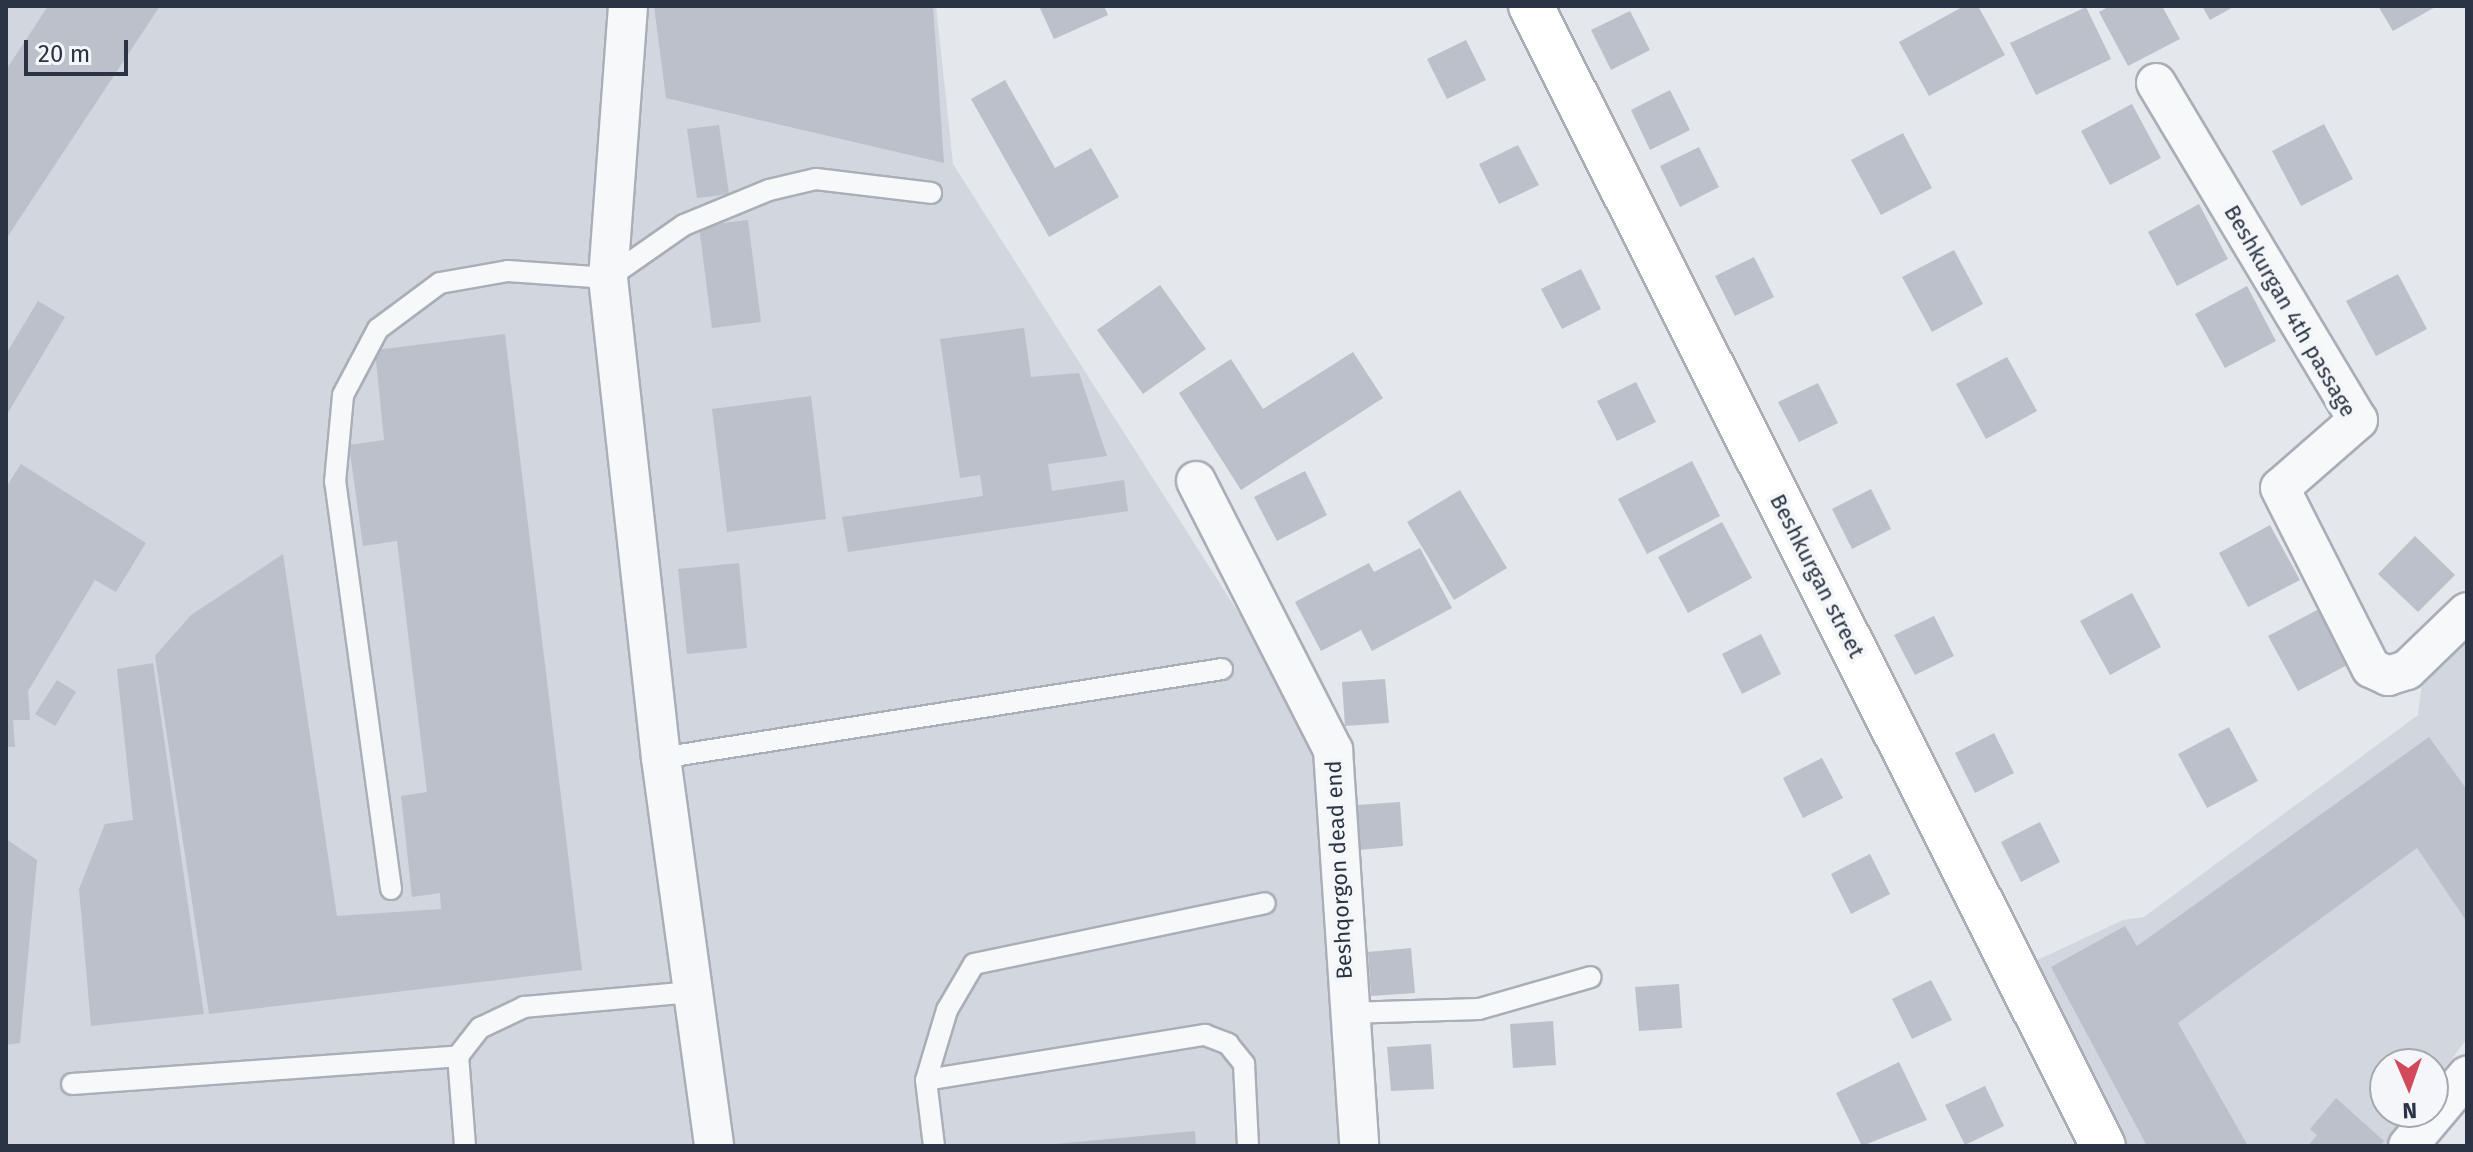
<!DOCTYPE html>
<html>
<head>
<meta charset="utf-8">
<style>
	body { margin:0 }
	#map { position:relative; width:2473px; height:1152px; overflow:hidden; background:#e4e7ec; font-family:"Fira Sans",sans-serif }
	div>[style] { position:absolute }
	.built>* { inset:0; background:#d2d6de }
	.building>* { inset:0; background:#bbc0ca }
	.roads { filter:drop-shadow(2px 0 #a9aeb7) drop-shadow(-2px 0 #a9aeb7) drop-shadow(0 2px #a9aeb7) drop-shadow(0 -2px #a9aeb7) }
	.lane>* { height:20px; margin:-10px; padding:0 10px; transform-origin:10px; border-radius:10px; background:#f7f8fa }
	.street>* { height:38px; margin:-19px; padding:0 19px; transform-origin:19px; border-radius:19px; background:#f7f8fa }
	.secondary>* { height:44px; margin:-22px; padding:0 22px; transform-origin:22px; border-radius:22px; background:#fff }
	span { translate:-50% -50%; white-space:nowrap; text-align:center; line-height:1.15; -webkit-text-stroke:8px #f4f6f9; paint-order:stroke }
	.street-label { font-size:22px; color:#2b3445 }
	.frame { position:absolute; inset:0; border:8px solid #2b3445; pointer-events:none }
	.north { position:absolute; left:2369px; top:1048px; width:80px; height:80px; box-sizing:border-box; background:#f4f6f9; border:2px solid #a4a8b1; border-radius:50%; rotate:178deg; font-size:22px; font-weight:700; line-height:32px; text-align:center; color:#2b3445 }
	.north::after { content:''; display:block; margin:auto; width:28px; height:36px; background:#d1495b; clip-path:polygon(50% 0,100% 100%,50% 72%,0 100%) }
	.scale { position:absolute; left:24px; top:40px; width:104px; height:36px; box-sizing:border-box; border:4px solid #2b3445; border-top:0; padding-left:10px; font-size:24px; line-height:28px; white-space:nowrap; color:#2b3445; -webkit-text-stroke:6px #f4f6f9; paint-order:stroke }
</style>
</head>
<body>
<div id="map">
	<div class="built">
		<div style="clip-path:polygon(6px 6px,936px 6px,953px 164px,1320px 741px,1347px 1146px,6px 1146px)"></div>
		<div style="clip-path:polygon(2467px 632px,2467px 1039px,2433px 1083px,2433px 1064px,2385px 1064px,2385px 1112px,2411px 1112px,2384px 1146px,2121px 1146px,2031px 963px,2123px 920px,2144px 917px,2418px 715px,2423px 674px)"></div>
	</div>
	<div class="building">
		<div style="clip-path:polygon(48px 6px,160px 6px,6px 239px,6px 70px)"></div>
		<div style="clip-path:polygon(654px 6px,933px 6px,944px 163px,666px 98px)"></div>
		<div style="clip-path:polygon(1039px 6px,1104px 6px,1108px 15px,1054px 39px)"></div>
		<div style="clip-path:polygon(1964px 6px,1978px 6px,2005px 55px,1929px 96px,1899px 42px)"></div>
		<div style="clip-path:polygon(2110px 6px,2162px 6px,2180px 39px,2128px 66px,2099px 12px)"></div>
		<div style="clip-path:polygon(2202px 6px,2235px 6px,2210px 20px)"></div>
		<div style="clip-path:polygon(2378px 6px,2437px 6px,2393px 31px)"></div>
		<div style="clip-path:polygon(2086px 7px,2111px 59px,2036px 95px,2010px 43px)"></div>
		<div style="clip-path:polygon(1630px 11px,1650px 50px,1611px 70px,1591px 30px)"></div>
		<div style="clip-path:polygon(1466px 40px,1486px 80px,1447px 99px,1427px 59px)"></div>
		<div style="clip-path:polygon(1005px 80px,1055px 168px,1091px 148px,1119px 197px,1049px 237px,971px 99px)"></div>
		<div style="clip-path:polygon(1670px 90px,1690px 130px,1650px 150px,1631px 110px)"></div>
		<div style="clip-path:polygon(2132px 104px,2161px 158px,2110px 185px,2081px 131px)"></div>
		<div style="clip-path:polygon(2324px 124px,2353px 179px,2301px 206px,2272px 151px)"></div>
		<div style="clip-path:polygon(719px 125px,729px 194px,697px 198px,687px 129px)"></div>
		<div style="clip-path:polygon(1903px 133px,1932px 188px,1881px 215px,1851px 160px)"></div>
		<div style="clip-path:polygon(1518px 145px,1539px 185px,1499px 204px,1479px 164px)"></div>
		<div style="clip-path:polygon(1699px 147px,1719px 187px,1680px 207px,1660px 166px)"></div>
		<div style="clip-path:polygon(2199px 204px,2228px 259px,2177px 286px,2148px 232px)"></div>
		<div style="clip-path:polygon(748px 220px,761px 322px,712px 328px,699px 226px)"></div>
		<div style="clip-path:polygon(1954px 250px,1983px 304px,1932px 332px,1902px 277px)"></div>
		<div style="clip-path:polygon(1754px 257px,1774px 297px,1735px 316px,1715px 276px)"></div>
		<div style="clip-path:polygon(1581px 269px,1601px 309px,1562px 329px,1541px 289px)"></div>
		<div style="clip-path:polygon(2398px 274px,2427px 329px,2376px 356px,2346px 301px)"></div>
		<div style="clip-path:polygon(1160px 285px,1206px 349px,1143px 394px,1097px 330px)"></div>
		<div style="clip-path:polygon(2247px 286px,2276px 341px,2225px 368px,2195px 314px)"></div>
		<div style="clip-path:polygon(38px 301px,65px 317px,6px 416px,6px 354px)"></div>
		<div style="clip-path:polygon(1024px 328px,1031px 377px,1079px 373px,1107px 456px,1048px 464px,1052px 491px,1124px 480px,1128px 511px,848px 552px,842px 517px,983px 496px,980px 475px,960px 478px,940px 339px)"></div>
		<div style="clip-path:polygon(505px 334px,582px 970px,209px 1014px,155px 656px,191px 615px,283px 554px,337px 916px,441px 909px,440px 893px,412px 897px,401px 796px,427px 792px,397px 541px,363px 546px,349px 445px,384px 440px,375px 350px)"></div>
		<div style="clip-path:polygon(1353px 352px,1383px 398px,1241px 490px,1179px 393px,1231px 359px,1263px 409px)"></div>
		<div style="clip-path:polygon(2007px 357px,2037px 411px,1986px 439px,1956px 384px)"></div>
		<div style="clip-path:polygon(1636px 382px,1656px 422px,1617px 441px,1597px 401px)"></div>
		<div style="clip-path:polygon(1818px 383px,1838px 423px,1799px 442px,1778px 402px)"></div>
		<div style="clip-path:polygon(811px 396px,826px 519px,727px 532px,712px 409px)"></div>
		<div style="clip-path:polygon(1692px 461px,1720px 516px,1647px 554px,1618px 499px)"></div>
		<div style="clip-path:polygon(21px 464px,146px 543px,116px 592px,95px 580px,28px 691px,30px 720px,13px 720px,15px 747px,6px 747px,6px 487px)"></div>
		<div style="clip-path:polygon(1305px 471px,1327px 515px,1277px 541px,1254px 497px)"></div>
		<div style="clip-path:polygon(1871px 489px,1891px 529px,1852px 549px,1832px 509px)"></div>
		<div style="clip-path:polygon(1460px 490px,1507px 568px,1454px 600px,1407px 522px)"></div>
		<div style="clip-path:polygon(1722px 522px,1752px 578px,1688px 613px,1658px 557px)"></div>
		<div style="clip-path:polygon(2270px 525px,2300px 580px,2248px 607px,2219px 553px)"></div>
		<div style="clip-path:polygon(2415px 536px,2455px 575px,2418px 612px,2378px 574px)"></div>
		<div style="clip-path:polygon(1420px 548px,1452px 608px,1372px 651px,1361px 630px,1321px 651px,1295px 602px,1369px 563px,1374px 572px)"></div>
		<div style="clip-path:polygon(739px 563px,747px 648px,687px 654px,678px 569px)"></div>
		<div style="clip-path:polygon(2132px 593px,2161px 647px,2110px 675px,2080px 621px)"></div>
		<div style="clip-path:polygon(2319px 609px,2349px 664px,2298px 691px,2268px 636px)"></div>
		<div style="clip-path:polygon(1934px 616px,1954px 656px,1915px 675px,1894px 635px)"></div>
		<div style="clip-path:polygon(1761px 634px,1781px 674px,1742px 694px,1722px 654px)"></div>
		<div style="clip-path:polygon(153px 663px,204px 1014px,91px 1026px,79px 889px,105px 824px,133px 820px,117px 669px)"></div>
		<div style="clip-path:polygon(1385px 679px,1389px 723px,1345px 726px,1342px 682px)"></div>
		<div style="clip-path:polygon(57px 680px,76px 692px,55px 726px,35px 714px)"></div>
		<div style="clip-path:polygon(2229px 727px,2258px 781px,2207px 808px,2178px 754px)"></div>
		<div style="clip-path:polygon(1994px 733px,2014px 773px,1975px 793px,1955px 753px)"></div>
		<div style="clip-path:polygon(2429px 737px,2467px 790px,2467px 922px,2417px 848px,2178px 1023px,2248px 1146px,2147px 1146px,2051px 967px,2125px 926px,2137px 946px)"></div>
		<div style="clip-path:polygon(1822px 758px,1843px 798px,1803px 818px,1783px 778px)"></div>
		<div style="clip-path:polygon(1400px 802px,1403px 846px,1360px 850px,1357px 805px)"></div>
		<div style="clip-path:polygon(2040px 822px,2060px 862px,2021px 882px,2001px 842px)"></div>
		<div style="clip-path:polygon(6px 839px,37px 860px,20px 1043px,6px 1045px)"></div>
		<div style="clip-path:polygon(1870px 854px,1890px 894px,1851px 914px,1831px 874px)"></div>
		<div style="clip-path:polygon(1411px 948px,1415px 993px,1371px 996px,1368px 952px)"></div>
		<div style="clip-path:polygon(1931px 980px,1952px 1020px,1912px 1039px,1892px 999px)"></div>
		<div style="clip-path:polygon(1679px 984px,1682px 1028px,1639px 1031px,1635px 987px)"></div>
		<div style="clip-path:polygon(1553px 1021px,1556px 1065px,1513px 1068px,1510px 1024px)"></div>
		<div style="clip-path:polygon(1431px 1044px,1434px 1089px,1391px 1091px,1387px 1047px)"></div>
		<div style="clip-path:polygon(1899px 1062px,1927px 1120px,1862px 1146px,1836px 1093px)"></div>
		<div style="clip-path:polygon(1985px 1086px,2004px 1126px,1965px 1145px,1945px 1105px)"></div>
		<div style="clip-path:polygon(2336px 1098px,2384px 1141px,2380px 1146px,2308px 1146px,2317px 1135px,2310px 1129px)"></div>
		<div style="clip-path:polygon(1195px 1131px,1196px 1146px,1055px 1146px,1055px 1144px)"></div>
	</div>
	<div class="roads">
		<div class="lane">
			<div style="left:661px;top:758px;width:568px;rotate:-9.01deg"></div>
			<div style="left:391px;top:889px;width:411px;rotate:-97.8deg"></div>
			<div style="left:335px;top:482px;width:87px;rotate:-84.7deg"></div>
			<div style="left:343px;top:395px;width:75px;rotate:-62.1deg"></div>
			<div style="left:378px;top:329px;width:77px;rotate:-36.6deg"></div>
			<div style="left:440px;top:283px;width:69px;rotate:-10deg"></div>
			<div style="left:508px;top:271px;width:100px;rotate:4deg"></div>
			<div style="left:608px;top:278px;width:93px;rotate:-34.9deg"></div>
			<div style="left:684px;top:225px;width:92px;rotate:-22.4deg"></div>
			<div style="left:769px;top:190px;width:48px;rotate:-13.2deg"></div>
			<div style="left:816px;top:179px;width:116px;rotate:6.9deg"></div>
			<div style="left:1347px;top:1013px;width:132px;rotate:-1.7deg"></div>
			<div style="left:1479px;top:1009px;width:116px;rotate:-15.9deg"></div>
			<div style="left:926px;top:1080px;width:283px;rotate:-9.2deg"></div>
			<div style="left:1205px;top:1035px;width:25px;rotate:21deg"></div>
			<div style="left:1228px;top:1044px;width:26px;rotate:51deg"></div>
			<div style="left:1244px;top:1064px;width:82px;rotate:87.2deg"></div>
			<div style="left:72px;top:1084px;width:387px;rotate:-4.1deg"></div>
			<div style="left:465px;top:1146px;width:90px;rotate:-94.4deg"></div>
			<div style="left:458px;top:1056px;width:36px;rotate:-52deg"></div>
			<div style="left:480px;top:1028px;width:49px;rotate:-25.5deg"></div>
			<div style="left:524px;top:1007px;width:170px;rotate:-5.1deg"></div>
			<div style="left:934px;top:1146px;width:66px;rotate:-96.9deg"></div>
			<div style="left:926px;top:1080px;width:73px;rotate:-73.3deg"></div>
			<div style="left:947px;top:1010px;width:53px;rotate:-59.6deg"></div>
			<div style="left:974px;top:964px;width:297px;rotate:-11.8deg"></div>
		</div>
		<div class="street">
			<div style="left:628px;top:6px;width:273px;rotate:94.2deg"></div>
			<div style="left:608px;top:278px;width:483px;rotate:83.7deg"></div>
			<div style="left:661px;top:758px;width:392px;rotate:82.2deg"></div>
			<div style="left:2156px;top:83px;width:393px;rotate:59.1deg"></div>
			<div style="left:2358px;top:420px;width:103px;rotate:138.9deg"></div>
			<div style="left:2280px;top:488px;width:202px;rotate:63.2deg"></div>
			<div style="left:2371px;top:668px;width:19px;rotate:25deg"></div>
			<div style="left:2388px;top:676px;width:20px;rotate:-18deg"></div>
			<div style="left:2407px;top:670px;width:83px;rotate:-44deg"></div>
			<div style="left:1196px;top:481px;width:302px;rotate:63deg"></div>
			<div style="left:1333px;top:750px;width:397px;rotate:86.2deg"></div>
			<div style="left:2408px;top:1146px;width:92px;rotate:-49.9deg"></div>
		</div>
		<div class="secondary">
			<div style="left:1531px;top:6px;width:1275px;rotate:63.35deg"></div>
		</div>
	</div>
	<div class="street-label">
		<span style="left:2290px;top:311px;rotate:60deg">Beshkurgan 4th passage</span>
		<span style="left:1817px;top:576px;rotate:63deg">Beshkurgan street</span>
		<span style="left:1339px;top:870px;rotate:-93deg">Beshqorgon dead end</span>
	</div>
	<div class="frame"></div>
	<div class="north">N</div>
	<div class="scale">20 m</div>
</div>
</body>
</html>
